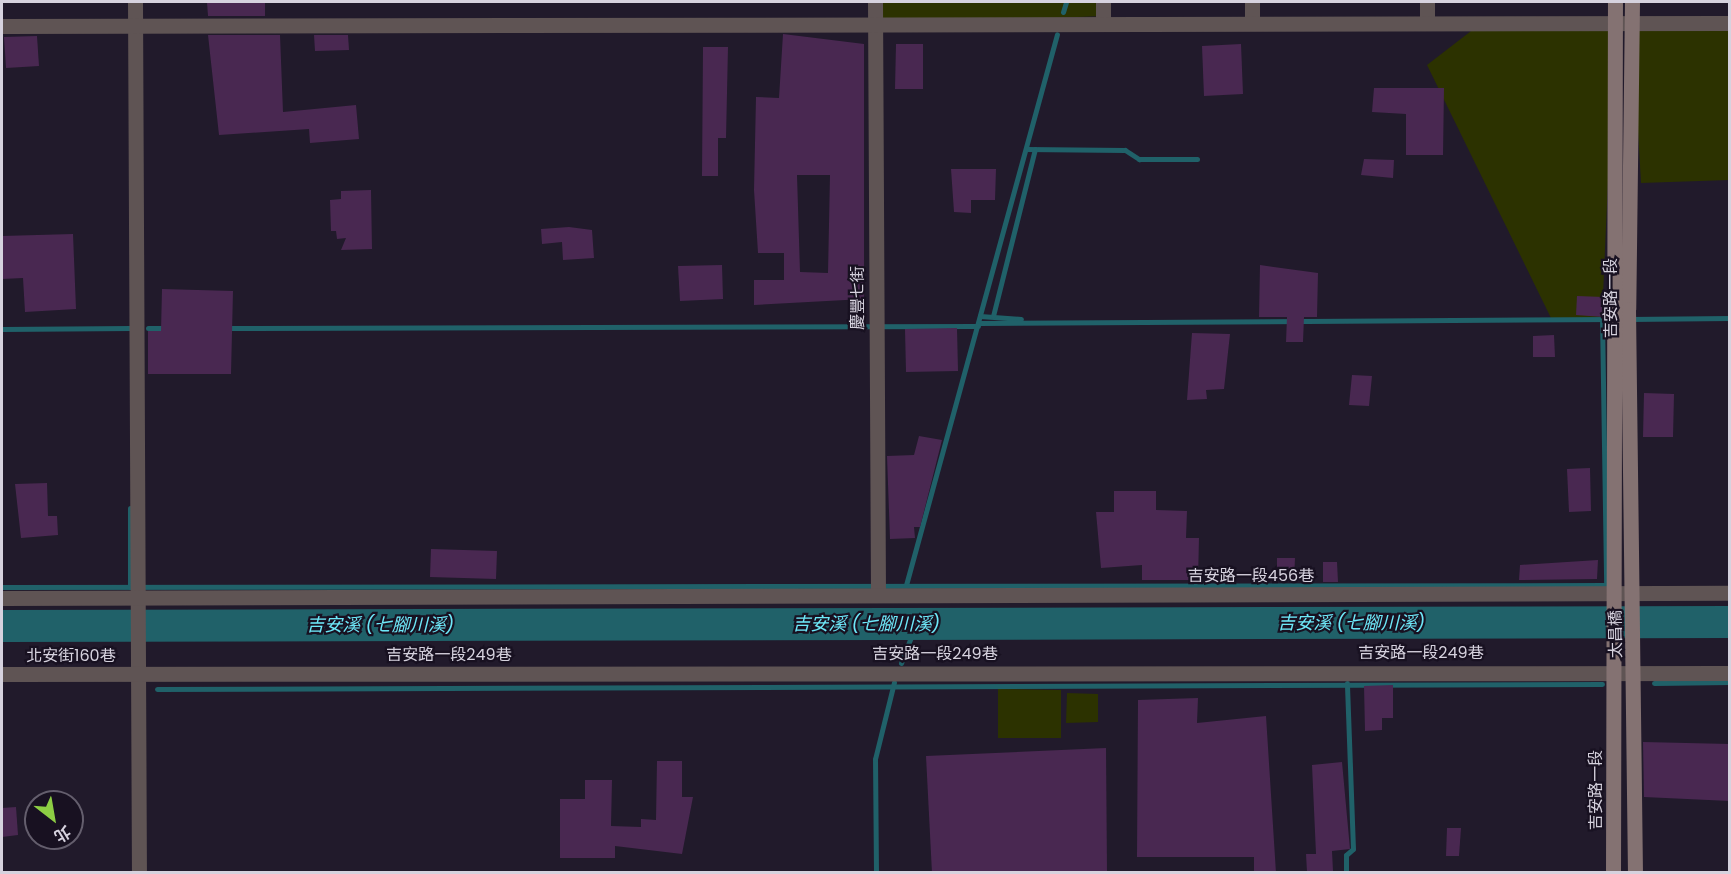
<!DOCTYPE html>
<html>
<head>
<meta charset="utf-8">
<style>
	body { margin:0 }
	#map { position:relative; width:1731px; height:874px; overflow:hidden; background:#211a2b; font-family:Poppins,"Noto Sans TC",sans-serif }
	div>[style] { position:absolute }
	.green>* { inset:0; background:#2c3200 }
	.stream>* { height:5px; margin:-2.5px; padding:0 2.5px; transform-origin:2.5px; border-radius:2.5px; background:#206169 }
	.river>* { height:32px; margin:-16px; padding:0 16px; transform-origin:16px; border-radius:16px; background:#206169 }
	.building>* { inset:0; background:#492851 }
	.street>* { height:15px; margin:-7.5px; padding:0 7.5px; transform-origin:7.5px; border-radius:7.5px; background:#5f5454 }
	.secondary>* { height:15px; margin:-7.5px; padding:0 7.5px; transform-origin:7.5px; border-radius:7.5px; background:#847272 }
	span { translate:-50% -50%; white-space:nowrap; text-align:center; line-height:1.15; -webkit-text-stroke:4.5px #181121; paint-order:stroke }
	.street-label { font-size:16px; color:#d6d2de }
	.water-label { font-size:18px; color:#6ee9f9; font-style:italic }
	.frame { position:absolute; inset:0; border:3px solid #d6d2de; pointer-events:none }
	.north { position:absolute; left:24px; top:790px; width:60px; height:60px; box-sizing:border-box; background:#181121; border:2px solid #645e6d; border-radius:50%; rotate:149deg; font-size:16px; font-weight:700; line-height:24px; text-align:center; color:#d6d2de }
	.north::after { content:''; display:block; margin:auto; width:21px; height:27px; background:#8dce44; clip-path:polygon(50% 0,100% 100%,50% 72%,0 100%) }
</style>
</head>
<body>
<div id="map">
	<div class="green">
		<div style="clip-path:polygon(880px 2px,1104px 2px,1103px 16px,880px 25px)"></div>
		<div style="clip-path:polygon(1484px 21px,1615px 21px,1602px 318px,1551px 318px,1427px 65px)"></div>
		<div style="clip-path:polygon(1632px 24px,1729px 25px,1729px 180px,1641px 183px)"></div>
		<div style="clip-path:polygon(998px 689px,1061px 690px,1061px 738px,998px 738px)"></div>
		<div style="clip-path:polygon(1067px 693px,1098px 694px,1098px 722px,1066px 723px)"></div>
	</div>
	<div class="stream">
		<div style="left:1063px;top:12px;width:10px;rotate:-73deg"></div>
		<div style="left:1026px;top:149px;width:99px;rotate:0.6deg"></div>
		<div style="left:1125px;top:150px;width:17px;rotate:33deg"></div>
		<div style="left:1139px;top:159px;width:58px"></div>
		<div style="left:980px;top:316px;width:41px;rotate:4.2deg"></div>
		<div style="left:993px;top:316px;width:172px;rotate:-75.9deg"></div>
		<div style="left:1602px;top:318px;width:268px;rotate:89.1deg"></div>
		<div style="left:1629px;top:319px;width:101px;rotate:-0.6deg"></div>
		<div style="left:979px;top:323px;width:635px;rotate:-0.36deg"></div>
		<div style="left:148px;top:328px;width:19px"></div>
		<div style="left:227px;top:328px;width:751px;rotate:-0.15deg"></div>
		<div style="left:2px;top:329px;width:129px;rotate:-0.4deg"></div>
		<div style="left:906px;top:585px;width:571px;rotate:-74.67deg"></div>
		<div style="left:2px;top:587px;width:1604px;rotate:-0.07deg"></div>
		<div style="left:130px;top:587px;width:79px;rotate:-90deg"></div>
		<div style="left:897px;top:626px;width:13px;rotate:-86deg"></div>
		<div style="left:901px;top:663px;width:40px;rotate:-69deg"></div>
		<div style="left:1654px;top:683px;width:76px;rotate:-0.8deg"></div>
		<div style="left:157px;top:689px;width:1445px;rotate:-0.2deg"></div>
		<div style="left:876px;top:872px;width:113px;rotate:-90.5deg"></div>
		<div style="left:875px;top:759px;width:79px;rotate:-76.1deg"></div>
		<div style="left:1346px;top:872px;width:17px;rotate:-90deg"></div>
		<div style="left:1346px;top:855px;width:9px;rotate:-41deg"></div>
		<div style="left:1353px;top:849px;width:166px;rotate:-92.1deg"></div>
	</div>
	<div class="river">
		<div style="left:2px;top:626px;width:1728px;rotate:-0.13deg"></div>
	</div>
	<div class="building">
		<div style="clip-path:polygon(207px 2px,265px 2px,265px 16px,208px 16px)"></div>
		<div style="clip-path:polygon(evenodd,783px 34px,864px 44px,864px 299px,754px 305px,754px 280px,784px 280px,784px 253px,758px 253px,754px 190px,756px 97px,779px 98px,783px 34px,797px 175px,830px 175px,828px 273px,800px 272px,797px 175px)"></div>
		<div style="clip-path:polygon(208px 35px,280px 35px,283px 112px,356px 105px,359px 139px,310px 143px,309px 129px,219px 135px)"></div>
		<div style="clip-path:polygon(314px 35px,348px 35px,349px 50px,315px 51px)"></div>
		<div style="clip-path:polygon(37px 36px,39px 66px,6px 68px,4px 37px)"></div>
		<div style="clip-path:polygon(896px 44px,923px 44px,923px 89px,895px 89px)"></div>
		<div style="clip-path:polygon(1241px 44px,1243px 94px,1204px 96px,1202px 46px)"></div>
		<div style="clip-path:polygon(703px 47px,728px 47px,726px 138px,718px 138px,718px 176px,702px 176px)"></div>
		<div style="clip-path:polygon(1374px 88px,1444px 88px,1443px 155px,1406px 155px,1406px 114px,1372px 112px)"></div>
		<div style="clip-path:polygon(1364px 159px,1394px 160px,1393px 178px,1361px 175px)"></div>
		<div style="clip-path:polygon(951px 169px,996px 169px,995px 200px,971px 200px,971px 213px,954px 212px)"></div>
		<div style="clip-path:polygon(371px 190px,372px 249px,341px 250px,346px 238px,337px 239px,336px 231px,331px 231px,330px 200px,341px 199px,341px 191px)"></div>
		<div style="clip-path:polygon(569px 227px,592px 230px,594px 258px,563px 260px,562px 242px,542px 244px,541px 229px)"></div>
		<div style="clip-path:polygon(73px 234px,76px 309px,25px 312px,23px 278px,2px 279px,2px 236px)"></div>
		<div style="clip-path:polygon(722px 265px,723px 299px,680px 301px,678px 266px)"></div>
		<div style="clip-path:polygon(1260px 265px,1318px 273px,1317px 317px,1304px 317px,1303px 342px,1286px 342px,1287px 317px,1259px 317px)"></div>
		<div style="clip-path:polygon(162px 289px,233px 291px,231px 374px,148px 374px,148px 331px,161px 331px)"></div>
		<div style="clip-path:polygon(1577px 296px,1604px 297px,1603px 317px,1576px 315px)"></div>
		<div style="clip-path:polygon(957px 328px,958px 371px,906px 372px,905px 329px)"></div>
		<div style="clip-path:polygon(1192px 333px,1230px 334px,1224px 389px,1206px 390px,1207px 399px,1187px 400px)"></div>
		<div style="clip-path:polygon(1554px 335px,1555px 357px,1533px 357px,1533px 336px)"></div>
		<div style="clip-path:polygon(1352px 375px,1372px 376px,1369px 406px,1349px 405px)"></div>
		<div style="clip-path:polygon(1644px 393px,1674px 394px,1673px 437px,1643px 437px)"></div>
		<div style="clip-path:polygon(919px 436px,942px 440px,920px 527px,914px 527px,915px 538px,890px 539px,887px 456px,914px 455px)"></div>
		<div style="clip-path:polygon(1590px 468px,1591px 511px,1569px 512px,1567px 469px)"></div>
		<div style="clip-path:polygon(47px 483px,48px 516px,57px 516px,58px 535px,21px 538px,15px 484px)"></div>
		<div style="clip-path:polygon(1114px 491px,1156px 491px,1156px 510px,1187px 511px,1186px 538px,1199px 538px,1198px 580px,1142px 580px,1142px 565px,1101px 568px,1096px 512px,1114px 512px)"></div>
		<div style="clip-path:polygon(431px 549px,497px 551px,496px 579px,430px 577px)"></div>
		<div style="clip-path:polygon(1277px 558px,1295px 558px,1294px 580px,1277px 580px)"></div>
		<div style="clip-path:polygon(1598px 560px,1597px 579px,1519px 580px,1520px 565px)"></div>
		<div style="clip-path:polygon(1323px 562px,1337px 562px,1338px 582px,1323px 582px)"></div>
		<div style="clip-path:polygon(1393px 685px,1393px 718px,1382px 718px,1382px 730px,1365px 731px,1364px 686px)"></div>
		<div style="clip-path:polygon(1198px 698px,1197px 723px,1266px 716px,1276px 873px,1254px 873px,1254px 857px,1137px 857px,1138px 700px)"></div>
		<div style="clip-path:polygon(1643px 742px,1730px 744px,1730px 801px,1644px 797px)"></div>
		<div style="clip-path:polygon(1106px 748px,1107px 873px,932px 873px,926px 756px)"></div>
		<div style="clip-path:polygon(657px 761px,682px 761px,682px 797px,693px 797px,682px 854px,615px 846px,615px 858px,560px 858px,560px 799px,585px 799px,585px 780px,612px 780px,611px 826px,641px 827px,641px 819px,656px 820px)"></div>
		<div style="clip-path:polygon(1342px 762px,1350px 849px,1332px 851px,1333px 871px,1307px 872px,1306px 854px,1316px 854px,1312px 765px)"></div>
		<div style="clip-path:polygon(16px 807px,18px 835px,2px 837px,2px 808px)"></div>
		<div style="clip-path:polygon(1447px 828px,1461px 828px,1459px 856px,1446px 856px)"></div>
	</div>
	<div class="street">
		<div style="left:135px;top:2px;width:870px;rotate:89.74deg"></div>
		<div style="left:875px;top:2px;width:592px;rotate:89.71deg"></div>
		<div style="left:1427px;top:21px;width:19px;rotate:-90deg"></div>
		<div style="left:1252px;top:22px;width:20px;rotate:-90deg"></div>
		<div style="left:1103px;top:23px;width:21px;rotate:-90deg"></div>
		<div style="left:2px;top:26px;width:1728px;rotate:-0.1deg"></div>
		<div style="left:2px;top:598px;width:1728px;rotate:-0.17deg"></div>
		<div style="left:2px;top:674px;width:1728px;rotate:-0.03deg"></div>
	</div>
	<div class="secondary">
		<div style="left:1632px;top:2px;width:307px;rotate:90.7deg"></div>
		<div style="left:1628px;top:309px;width:563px;rotate:89.29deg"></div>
		<div style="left:1613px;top:872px;width:870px;rotate:-89.87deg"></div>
	</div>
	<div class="street-label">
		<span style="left:858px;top:298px;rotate:-90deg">慶豐七街</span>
		<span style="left:1611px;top:298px;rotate:-90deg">吉安路一段</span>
		<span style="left:1251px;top:576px">吉安路一段456巷</span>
		<span style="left:1616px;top:634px;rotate:-91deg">太昌橋</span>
		<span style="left:1421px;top:653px">吉安路一段249巷</span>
		<span style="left:935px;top:654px">吉安路一段249巷</span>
		<span style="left:449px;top:655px">吉安路一段249巷</span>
		<span style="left:71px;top:656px">北安街160巷</span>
		<span style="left:1596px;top:790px;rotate:-90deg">吉安路一段</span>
	</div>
	<div class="water-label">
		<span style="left:1351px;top:623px">吉安溪 (七腳川溪)</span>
		<span style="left:866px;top:624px">吉安溪 (七腳川溪)</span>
		<span style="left:380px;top:625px">吉安溪 (七腳川溪)</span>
	</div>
	<div class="frame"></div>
	<div class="north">北</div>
</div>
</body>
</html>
